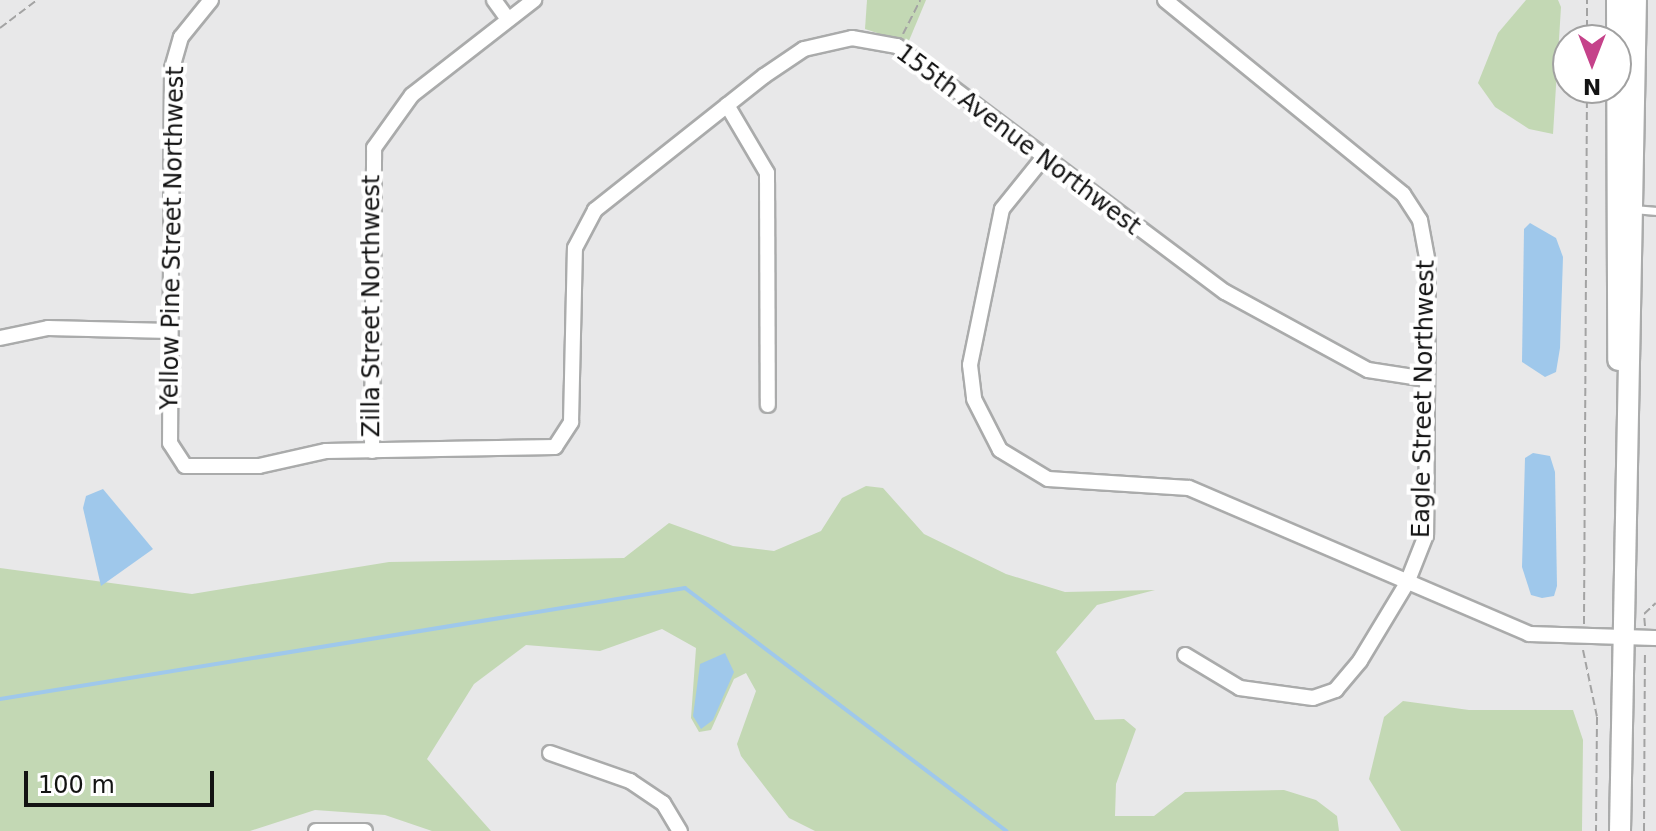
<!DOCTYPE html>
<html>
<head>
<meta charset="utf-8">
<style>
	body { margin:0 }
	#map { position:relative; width:1656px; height:831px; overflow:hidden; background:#e8e8e9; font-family:"DejaVu Sans",sans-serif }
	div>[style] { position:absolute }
	.green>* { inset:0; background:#c3d8b4 }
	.water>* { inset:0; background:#9fc8eb }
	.stream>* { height:4px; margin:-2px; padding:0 2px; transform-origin:2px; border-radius:2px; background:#9fc8eb }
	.path>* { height:2px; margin-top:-1px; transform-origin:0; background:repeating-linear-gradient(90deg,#a3a3a3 0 8px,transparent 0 12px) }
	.roads { filter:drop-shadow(2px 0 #aaabab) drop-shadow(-2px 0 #aaabab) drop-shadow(0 2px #aaabab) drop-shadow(0 -2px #aaabab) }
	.service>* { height:7px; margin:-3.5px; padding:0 3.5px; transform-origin:3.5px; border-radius:3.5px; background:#fff }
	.minor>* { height:14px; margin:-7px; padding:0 7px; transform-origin:7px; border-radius:7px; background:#fff }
	.secondary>* { height:20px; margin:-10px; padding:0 10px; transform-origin:10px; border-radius:10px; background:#fff }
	span { translate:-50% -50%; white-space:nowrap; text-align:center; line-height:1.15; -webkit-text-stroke:8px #fff; paint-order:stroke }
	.street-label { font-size:24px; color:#131313 }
	.north { position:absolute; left:1552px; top:24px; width:80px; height:80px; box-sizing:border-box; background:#fff; border:2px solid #a1a1a1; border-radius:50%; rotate:180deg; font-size:22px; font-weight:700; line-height:32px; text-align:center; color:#131313 }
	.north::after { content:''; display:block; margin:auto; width:28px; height:36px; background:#c5428a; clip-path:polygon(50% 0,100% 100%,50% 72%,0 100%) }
	.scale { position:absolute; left:24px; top:771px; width:190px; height:36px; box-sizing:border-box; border:4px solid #131313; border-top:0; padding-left:10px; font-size:24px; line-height:28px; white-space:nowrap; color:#131313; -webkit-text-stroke:6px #fff; paint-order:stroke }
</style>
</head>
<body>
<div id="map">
	<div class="green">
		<div style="clip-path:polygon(867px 0,926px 0,908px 43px,865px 29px)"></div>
		<div style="clip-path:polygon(1526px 0,1558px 0,1561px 7px,1553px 134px,1529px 129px,1495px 107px,1478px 83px,1498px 33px)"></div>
		<div style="clip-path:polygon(866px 486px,883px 488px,924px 534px,1006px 574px,1065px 592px,1155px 590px,1097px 605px,1056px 652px,1095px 720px,1124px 719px,1136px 729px,1116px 784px,1115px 816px,1154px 816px,1185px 792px,1284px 790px,1316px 800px,1337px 816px,1339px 831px,815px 831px,789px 818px,741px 756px,737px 744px,756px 691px,746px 673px,734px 679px,711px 730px,699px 732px,691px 718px,696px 648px,662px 629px,600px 651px,526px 645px,474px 684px,427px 759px,491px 831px,432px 831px,385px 815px,315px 810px,250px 831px,0 831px,0 568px,192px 594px,389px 562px,624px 558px,669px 523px,733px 546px,774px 551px,821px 531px,842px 498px)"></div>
		<div style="clip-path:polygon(1403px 701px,1469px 710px,1573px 710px,1583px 740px,1582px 831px,1401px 831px,1369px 779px,1384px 717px)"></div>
	</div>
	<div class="water">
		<div style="clip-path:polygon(1530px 223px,1556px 238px,1563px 257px,1560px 348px,1556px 372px,1545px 377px,1522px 362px,1524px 229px)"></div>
		<div style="clip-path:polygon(1533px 453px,1550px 456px,1555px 472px,1557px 586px,1554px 596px,1542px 598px,1531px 595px,1522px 567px,1525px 458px)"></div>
		<div style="clip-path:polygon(103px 489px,153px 549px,101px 586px,83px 508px,86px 496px)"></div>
		<div style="clip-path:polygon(725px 653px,734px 672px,713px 720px,701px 729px,693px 716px,700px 664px)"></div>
	</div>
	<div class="stream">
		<div style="left:0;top:699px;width:694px;rotate:-9.2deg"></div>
		<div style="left:685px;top:588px;width:403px;rotate:37.1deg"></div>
	</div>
	<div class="path">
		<div style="left:0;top:28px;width:46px;rotate:-37.1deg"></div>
		<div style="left:903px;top:34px;width:38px;rotate:-63deg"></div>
		<div style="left:1587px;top:40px;width:40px;rotate:-90deg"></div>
		<div style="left:1584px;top:624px;width:536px;rotate:-89.68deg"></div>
		<div style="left:1645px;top:626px;width:12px;rotate:-95deg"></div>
		<div style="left:1644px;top:614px;width:16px;rotate:-43deg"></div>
		<div style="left:1583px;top:650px;width:68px;rotate:78.2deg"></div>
		<div style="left:1597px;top:717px;width:114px;rotate:90.5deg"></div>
		<div style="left:1644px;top:831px;width:179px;rotate:-89.7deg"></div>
	</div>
	<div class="roads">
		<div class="service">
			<div style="left:1634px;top:209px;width:22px;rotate:5deg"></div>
		</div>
		<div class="minor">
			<div style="left:211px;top:0;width:48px;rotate:129deg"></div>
			<div style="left:181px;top:37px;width:33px;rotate:106deg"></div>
			<div style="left:172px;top:69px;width:374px;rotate:90.3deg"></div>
			<div style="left:170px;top:443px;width:27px;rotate:57deg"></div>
			<div style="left:185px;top:466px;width:74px"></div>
			<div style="left:259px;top:466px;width:69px;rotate:-12.6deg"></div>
			<div style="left:326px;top:451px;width:229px;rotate:-1deg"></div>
			<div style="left:555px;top:447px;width:30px;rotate:-57deg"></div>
			<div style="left:571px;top:422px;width:174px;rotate:-88.7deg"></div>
			<div style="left:575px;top:248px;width:43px;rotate:-62.2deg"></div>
			<div style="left:595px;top:210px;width:216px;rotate:-38.4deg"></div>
			<div style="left:764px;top:76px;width:48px;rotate:-34deg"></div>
			<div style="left:804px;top:49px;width:49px;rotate:-12.9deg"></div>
			<div style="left:852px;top:38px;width:46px;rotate:10.1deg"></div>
			<div style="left:897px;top:46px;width:410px;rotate:36.9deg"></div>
			<div style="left:1225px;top:292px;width:163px;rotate:28.6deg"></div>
			<div style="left:1368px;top:370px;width:59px;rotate:8.8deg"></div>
			<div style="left:494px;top:0;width:24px;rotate:54deg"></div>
			<div style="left:1165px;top:0;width:307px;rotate:39.2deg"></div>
			<div style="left:1403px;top:194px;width:31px;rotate:57deg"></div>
			<div style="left:1420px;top:220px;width:44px;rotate:79.5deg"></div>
			<div style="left:1428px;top:263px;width:272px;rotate:90.4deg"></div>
			<div style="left:1426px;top:535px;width:52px;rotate:111.6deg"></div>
			<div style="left:1407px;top:583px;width:91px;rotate:121.1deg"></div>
			<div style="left:1360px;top:661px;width:38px;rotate:130deg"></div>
			<div style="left:1336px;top:690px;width:24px;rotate:161deg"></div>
			<div style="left:1313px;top:698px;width:74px;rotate:-172.2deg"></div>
			<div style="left:1240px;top:688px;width:64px;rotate:-149deg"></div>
			<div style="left:727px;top:105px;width:79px;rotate:59.5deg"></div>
			<div style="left:767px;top:173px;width:232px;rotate:89.8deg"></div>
			<div style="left:1044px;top:157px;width:67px;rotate:128.9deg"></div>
			<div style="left:1002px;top:209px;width:159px;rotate:101.6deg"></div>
			<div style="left:970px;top:365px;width:34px;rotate:83deg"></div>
			<div style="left:974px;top:399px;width:57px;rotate:63deg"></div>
			<div style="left:1000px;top:450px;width:56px;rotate:31.1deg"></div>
			<div style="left:1048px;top:479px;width:141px;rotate:3.7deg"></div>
			<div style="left:1189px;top:488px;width:370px;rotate:23.2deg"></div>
			<div style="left:1529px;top:634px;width:127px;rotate:1.8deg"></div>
			<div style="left:0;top:338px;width:49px;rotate:-11.8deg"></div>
			<div style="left:48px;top:328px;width:122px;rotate:1.4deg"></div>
			<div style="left:372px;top:451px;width:303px;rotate:-89.6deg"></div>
			<div style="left:374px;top:148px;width:65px;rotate:-54.4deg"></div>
			<div style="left:412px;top:95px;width:155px;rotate:-37.9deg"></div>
			<div style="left:550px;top:753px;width:85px;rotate:19.3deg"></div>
			<div style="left:630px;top:781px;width:40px;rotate:34deg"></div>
			<div style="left:663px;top:803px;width:33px;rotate:59deg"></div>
			<div style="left:316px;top:831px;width:49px"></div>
		</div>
		<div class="secondary">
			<div style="left:1617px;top:0;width:360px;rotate:89.8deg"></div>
			<div style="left:1620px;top:831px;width:831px;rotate:-88.9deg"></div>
		</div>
	</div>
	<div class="street-label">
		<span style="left:1018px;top:140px;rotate:37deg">155th Avenue Northwest</span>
		<span style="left:173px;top:238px;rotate:-89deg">Yellow Pine Street Northwest</span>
		<span style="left:372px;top:306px;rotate:-90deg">Zilla Street Northwest</span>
		<span style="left:1424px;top:399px;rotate:-89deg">Eagle Street Northwest</span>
	</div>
	<div class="north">N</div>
	<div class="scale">100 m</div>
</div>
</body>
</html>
